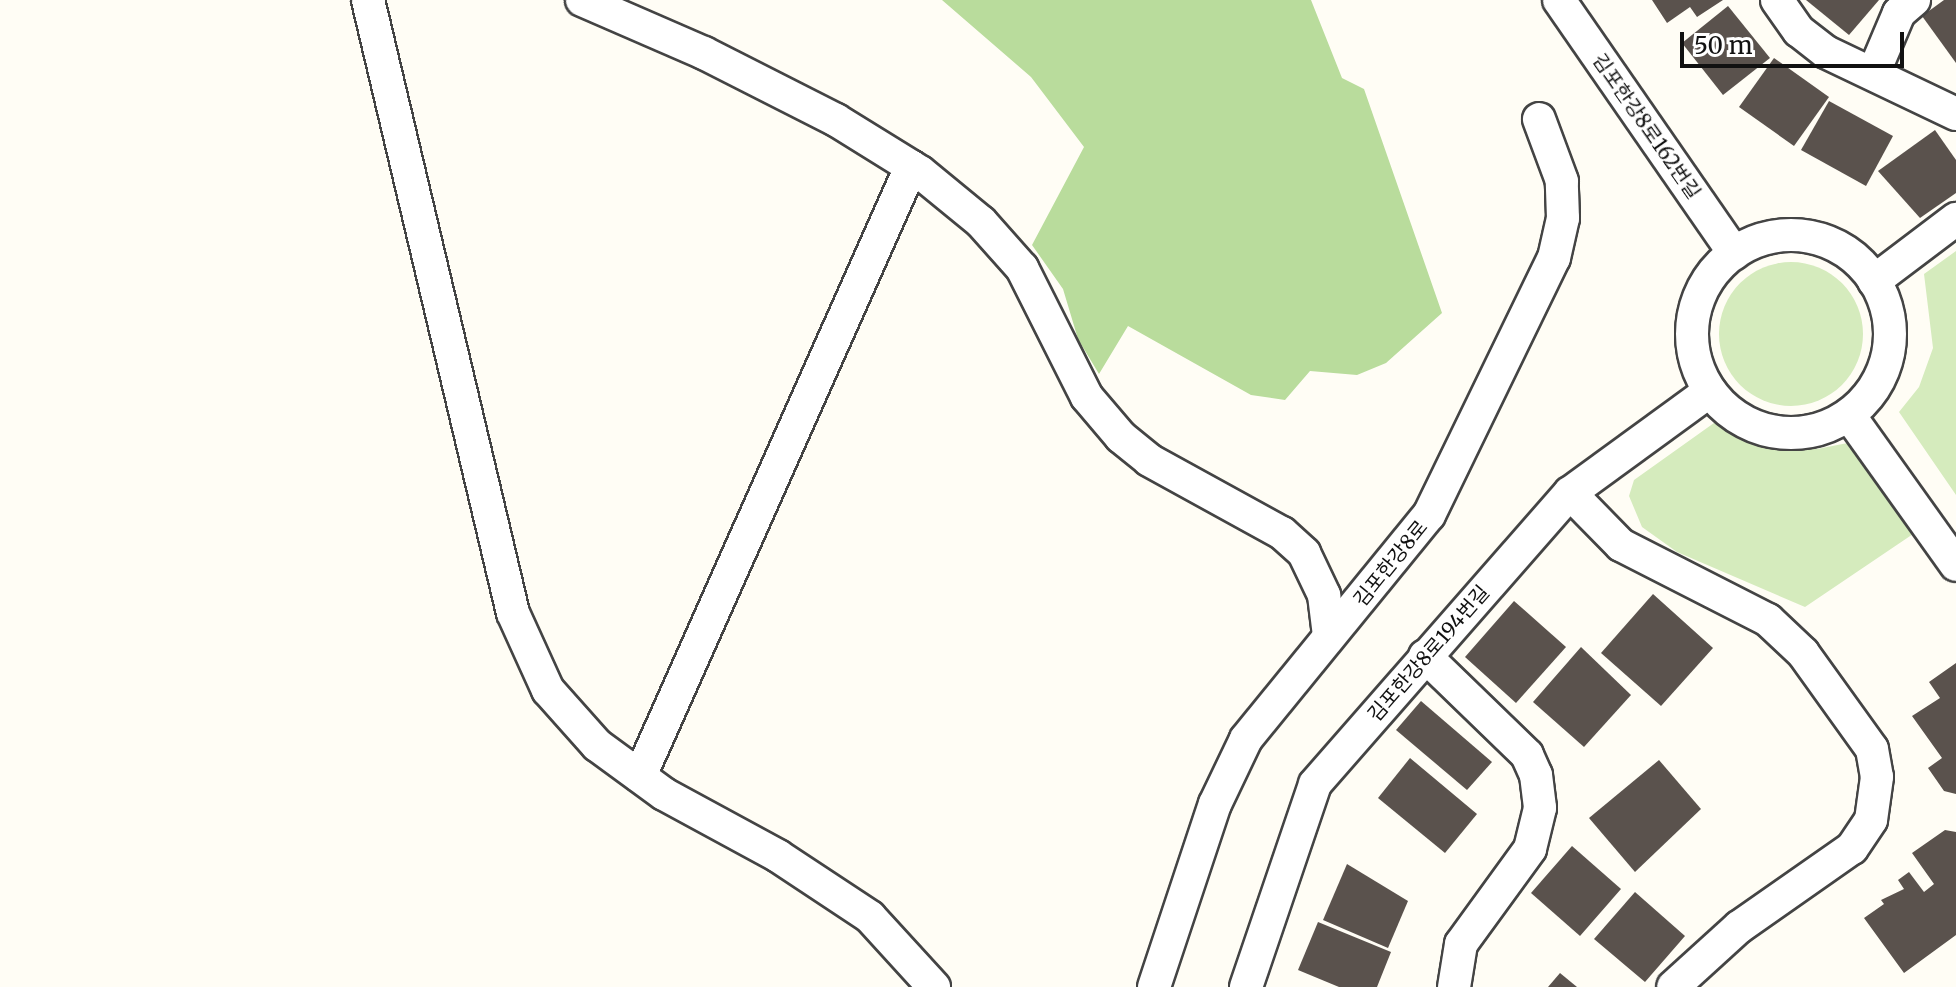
<!DOCTYPE html>
<html>
<head>
<meta charset="utf-8">
<style>
	body { margin:0 }
	#map { position:relative; width:1956px; height:987px; overflow:hidden; background:#fffdf5; font-family:Merriweather,"Noto Sans KR",serif }
	div>[style] { position:absolute }
	.green>* { inset:0; background:#d5ebbd }
	.round { border-radius:50% }
	.forest>* { inset:0; background:#b9dc9c }
	.building>* { inset:0; background:#5a524d }
	.roads { filter:drop-shadow(2px 0 #444) drop-shadow(-2px 0 #444) drop-shadow(0 2px #444) drop-shadow(0 -2px #444) }
	.minor>* { height:32px; margin:-16px; padding:0 16px; transform-origin:16px; border-radius:16px; background:#fff }
	.minor>.ring { margin:-16px; padding:0; box-sizing:content-box; background:none; border:32px solid #fff; border-radius:50% }
	span { translate:-50% -50%; white-space:nowrap; text-align:center; line-height:1.15; -webkit-text-stroke:8px #fff; paint-order:stroke }
	.street-label { font-size:20px; color:#111 }
	.scale { position:absolute; left:1680px; top:32px; width:224px; height:36px; box-sizing:border-box; border:4px solid #111; border-top:0; padding-left:10px; font-size:24px; line-height:28px; white-space:nowrap; color:#111; -webkit-text-stroke:6px #fff; paint-order:stroke }
</style>
</head>
<body>
<div id="map">
	<div class="green">
		<div style="clip-path:polygon(1956px 251px,1956px 495px,1899px 412px,1919px 387px,1933px 348px,1924px 274px)"></div>
		<div class="round" style="left:1719px;top:262px;width:144px;height:144px"></div>
		<div style="clip-path:polygon(1728px 413px,1775px 443px,1817px 449px,1858px 441px,1919px 530px,1805px 607px,1677px 552px,1642px 527px,1629px 496px,1634px 480px)"></div>
	</div>
	<div class="forest">
		<div style="clip-path:polygon(942px 0,1311px 0,1342px 78px,1364px 89px,1442px 313px,1386px 363px,1357px 375px,1310px 371px,1285px 400px,1251px 395px,1128px 326px,1099px 374px,1078px 339px,1063px 289px,1032px 245px,1084px 147px,1031px 77px)"></div>
	</div>
	<div class="building">
		<div style="clip-path:polygon(1652px 0,1723px 0,1697px 17px,1690px 7px,1667px 23px)"></div>
		<div style="clip-path:polygon(1806px 0,1879px 0,1849px 35px)"></div>
		<div style="clip-path:polygon(1944px 0,1956px 0,1956px 63px,1922px 16px)"></div>
		<div style="clip-path:polygon(1728px 6px,1770px 58px,1723px 95px,1682px 43px)"></div>
		<div style="clip-path:polygon(1774px 58px,1829px 97px,1794px 146px,1739px 107px)"></div>
		<div style="clip-path:polygon(1829px 101px,1893px 136px,1866px 186px,1801px 150px)"></div>
		<div style="clip-path:polygon(1935px 130px,1956px 160px,1956px 193px,1920px 218px,1878px 171px)"></div>
		<div style="clip-path:polygon(1653px 594px,1713px 648px,1661px 706px,1601px 653px)"></div>
		<div style="clip-path:polygon(1514px 601px,1566px 647px,1516px 703px,1465px 657px)"></div>
		<div style="clip-path:polygon(1581px 647px,1631px 695px,1584px 747px,1533px 702px)"></div>
		<div style="clip-path:polygon(1956px 663px,1956px 794px,1944px 791px,1928px 768px,1942px 758px,1912px 716px,1940px 698px,1929px 682px)"></div>
		<div style="clip-path:polygon(1421px 701px,1492px 762px,1467px 790px,1396px 730px)"></div>
		<div style="clip-path:polygon(1410px 758px,1477px 814px,1445px 853px,1378px 798px)"></div>
		<div style="clip-path:polygon(1659px 760px,1701px 809px,1635px 872px,1589px 818px)"></div>
		<div style="clip-path:polygon(1945px 830px,1956px 832px,1956px 935px,1904px 973px,1864px 918px,1884px 904px,1881px 900px,1904px 889px,1898px 880px,1909px 872px,1924px 892px,1934px 884px,1912px 853px)"></div>
		<div style="clip-path:polygon(1572px 846px,1621px 889px,1580px 936px,1531px 893px)"></div>
		<div style="clip-path:polygon(1347px 864px,1408px 901px,1388px 948px,1323px 920px)"></div>
		<div style="clip-path:polygon(1635px 892px,1685px 936px,1645px 982px,1594px 939px)"></div>
		<div style="clip-path:polygon(1318px 922px,1391px 952px,1377px 987px,1339px 987px,1298px 970px)"></div>
		<div style="clip-path:polygon(1560px 973px,1577px 987px,1548px 987px)"></div>
	</div>
	<div class="roads">
		<div class="minor">
			<div style="left:368px;top:0;width:630px;rotate:76.69deg"></div>
			<div style="left:513px;top:613px;width:85px;rotate:65.6deg"></div>
			<div style="left:548px;top:690px;width:74px;rotate:48.3deg"></div>
			<div style="left:597px;top:745px;width:83px;rotate:36.2deg"></div>
			<div style="left:664px;top:794px;width:130px;rotate:28.5deg"></div>
			<div style="left:778px;top:856px;width:110px;rotate:33.5deg"></div>
			<div style="left:870px;top:917px;width:95px;rotate:47.6deg"></div>
			<div style="left:582px;top:0;width:133px;rotate:23.5deg"></div>
			<div style="left:704px;top:53px;width:148px;rotate:26.9deg"></div>
			<div style="left:836px;top:120px;width:99px;rotate:31.8deg"></div>
			<div style="left:920px;top:172px;width:79px;rotate:39.3deg"></div>
			<div style="left:981px;top:222px;width:62px;rotate:48.3deg"></div>
			<div style="left:1022px;top:268px;width:144px;rotate:63.3deg"></div>
			<div style="left:1087px;top:397px;width:52px;rotate:49.6deg"></div>
			<div style="left:1121px;top:437px;width:36px;rotate:39deg"></div>
			<div style="left:1149px;top:460px;width:152px;rotate:28.8deg"></div>
			<div style="left:1282px;top:533px;width:30px;rotate:42deg"></div>
			<div style="left:1304px;top:553px;width:47px;rotate:64.5deg"></div>
			<div style="left:1324px;top:595px;width:39px;rotate:83deg"></div>
			<div style="left:1559px;top:0;width:308px;rotate:55.3deg"></div>
			<div style="left:1777px;top:0;width:38px;rotate:55deg"></div>
			<div style="left:1799px;top:31px;width:34px;rotate:38deg"></div>
			<div style="left:1826px;top:52px;width:144px;rotate:25.5deg"></div>
			<div style="left:1874px;top:72px;width:64px;rotate:-67deg"></div>
			<div style="left:1899px;top:13px;width:20px;rotate:-41deg"></div>
			<div class="ring" style="left:1692px;top:235px;width:166px;height:166px"></div>
			<div style="left:1874px;top:281px;width:103px;rotate:-37.1deg"></div>
			<div style="left:1849px;top:415px;width:184px;rotate:54.5deg"></div>
			<div style="left:1570px;top:493px;width:73px;rotate:45.6deg"></div>
			<div style="left:1621px;top:545px;width:165px;rotate:27deg"></div>
			<div style="left:1768px;top:620px;width:48px;rotate:43.3deg"></div>
			<div style="left:1803px;top:653px;width:118px;rotate:54.3deg"></div>
			<div style="left:1872px;top:749px;width:28px;rotate:80deg"></div>
			<div style="left:1877px;top:777px;width:43px;rotate:97.9deg"></div>
			<div style="left:1871px;top:820px;width:34px;rotate:124deg"></div>
			<div style="left:1852px;top:848px;width:138px;rotate:145deg"></div>
			<div style="left:1739px;top:927px;width:89px;rotate:137.7deg"></div>
			<div style="left:1425px;top:656px;width:142px;rotate:44.1deg"></div>
			<div style="left:1527px;top:755px;width:22px;rotate:66deg"></div>
			<div style="left:1536px;top:775px;width:33px;rotate:83deg"></div>
			<div style="left:1540px;top:808px;width:42px;rotate:103.7deg"></div>
			<div style="left:1530px;top:849px;width:117px;rotate:126deg"></div>
			<div style="left:1461px;top:944px;width:44px;rotate:99.2deg"></div>
			<div style="left:640px;top:776px;width:667px;rotate:-66.01deg"></div>
			<div style="left:1154px;top:987px;width:193px;rotate:-71.6deg"></div>
			<div style="left:1215px;top:804px;width:72px;rotate:-64.5deg"></div>
			<div style="left:1246px;top:739px;width:289px;rotate:-50.8deg"></div>
			<div style="left:1429px;top:515px;width:286px;rotate:-64.1deg"></div>
			<div style="left:1554px;top:258px;width:41px;rotate:-77.3deg"></div>
			<div style="left:1563px;top:218px;width:37px;rotate:-92deg"></div>
			<div style="left:1562px;top:181px;width:66px;rotate:-110.4deg"></div>
			<div style="left:1246px;top:987px;width:214px;rotate:-71.2deg"></div>
			<div style="left:1315px;top:784px;width:387px;rotate:-48.8deg"></div>
			<div style="left:1570px;top:493px;width:173px;rotate:-36.1deg"></div>
		</div>
	</div>
	<div class="street-label">
		<span style="left:1647px;top:126px;rotate:55deg">김포한강8로162번길</span>
		<span style="left:1390px;top:563px;rotate:-51deg">김포한강8로</span>
		<span style="left:1428px;top:653px;rotate:-49deg">김포한강8로194번길</span>
	</div>
	<div class="scale">50 m</div>
</div>
</body>
</html>
